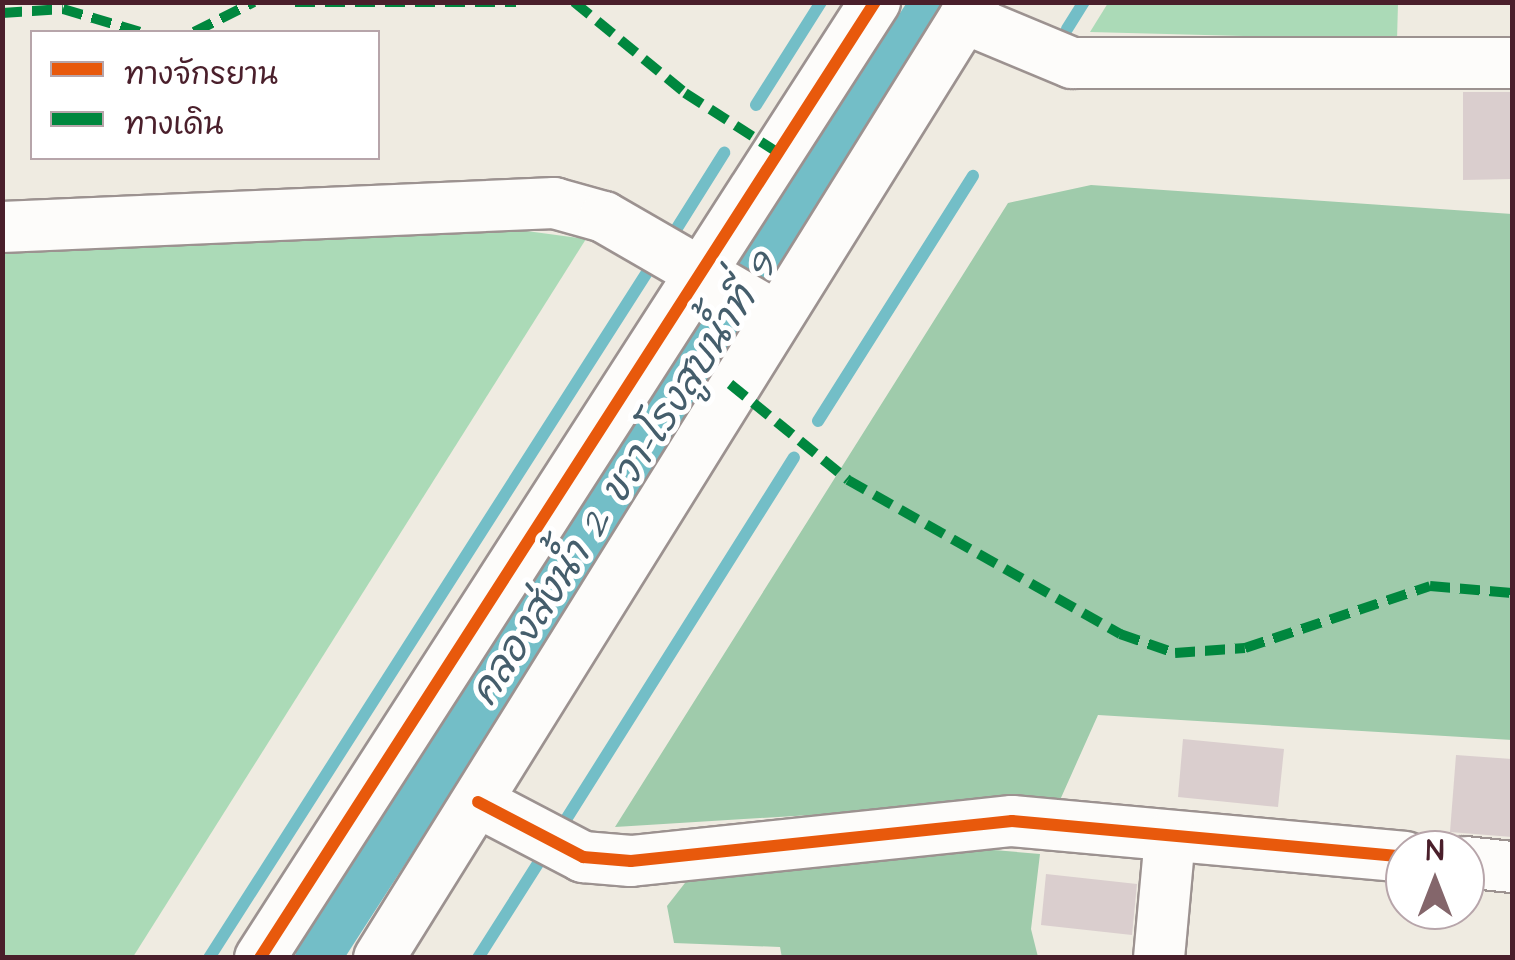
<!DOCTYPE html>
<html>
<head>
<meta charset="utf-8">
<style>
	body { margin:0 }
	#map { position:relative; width:1515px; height:960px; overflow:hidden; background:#efebe1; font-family:"Architects Daughter","Playpen Sans Thai",sans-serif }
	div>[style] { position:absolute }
	.green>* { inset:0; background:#abdab7 }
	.forest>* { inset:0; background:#9fcbab }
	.stream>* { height:12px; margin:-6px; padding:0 6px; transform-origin:6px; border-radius:6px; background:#73bec7 }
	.canal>* { height:45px; margin:-22.5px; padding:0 22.5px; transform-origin:22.5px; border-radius:22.5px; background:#73bec7 }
	.building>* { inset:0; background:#dacece }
	.roads { filter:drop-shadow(2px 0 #9c9290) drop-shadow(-2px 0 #9c9290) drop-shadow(0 2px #9c9290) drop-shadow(0 -2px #9c9290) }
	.minor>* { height:50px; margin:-25px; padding:0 25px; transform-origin:25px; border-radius:25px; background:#fdfcfa }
	.quiet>* { height:10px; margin-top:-5px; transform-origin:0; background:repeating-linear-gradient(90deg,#00873e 0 20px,transparent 0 30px) }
	.cycleway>* { height:12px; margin:-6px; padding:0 6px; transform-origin:6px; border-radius:6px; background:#e8590c }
	span { translate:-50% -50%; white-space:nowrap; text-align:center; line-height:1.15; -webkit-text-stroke:10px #fff; paint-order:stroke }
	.water-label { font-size:40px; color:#455e6c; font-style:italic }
	.frame { position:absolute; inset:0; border:5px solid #4a1f2b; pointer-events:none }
	.legend { position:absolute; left:30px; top:30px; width:350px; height:130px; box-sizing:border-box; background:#fff; border:2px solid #b7a5aa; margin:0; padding:12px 18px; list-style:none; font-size:30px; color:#4a1f2b }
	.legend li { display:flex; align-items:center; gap:20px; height:50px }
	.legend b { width:50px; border:2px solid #b7a5aa }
	.north { position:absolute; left:1385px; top:830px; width:100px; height:100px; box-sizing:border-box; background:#fff; border:2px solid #b7a5aa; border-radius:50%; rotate:0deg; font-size:28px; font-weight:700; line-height:40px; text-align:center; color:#4a1f2b }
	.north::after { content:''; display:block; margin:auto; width:35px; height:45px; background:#84666b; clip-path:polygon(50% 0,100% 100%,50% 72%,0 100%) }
</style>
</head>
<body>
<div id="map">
	<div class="green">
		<div style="clip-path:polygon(1108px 3px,1398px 3px,1397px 40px,1090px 32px)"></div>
		<div style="clip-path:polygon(505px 228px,586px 239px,133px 957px,3px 957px,2px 251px)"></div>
	</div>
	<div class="forest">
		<div style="clip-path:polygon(1091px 185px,1512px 214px,1512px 740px,1098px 715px,1056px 809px,1006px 803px,615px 827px,1008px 203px)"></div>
		<div style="clip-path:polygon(970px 848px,1040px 854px,1031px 929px,1038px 957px,782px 958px,780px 947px,674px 943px,667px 906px,692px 874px)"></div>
	</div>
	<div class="stream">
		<div style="left:1067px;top:29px;width:32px;rotate:-58deg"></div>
		<div style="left:756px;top:105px;width:122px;rotate:-57.7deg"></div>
		<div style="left:677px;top:228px;width:89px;rotate:-57.9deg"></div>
		<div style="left:818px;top:421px;width:290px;rotate:-57.7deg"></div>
		<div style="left:560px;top:829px;width:439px;rotate:-57.8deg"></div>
		<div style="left:209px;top:958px;width:812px;rotate:-57.43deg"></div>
		<div style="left:478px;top:958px;width:114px;rotate:-57.6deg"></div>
	</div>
	<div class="canal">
		<div style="left:317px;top:958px;width:1137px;rotate:-57.2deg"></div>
	</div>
	<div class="building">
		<div style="clip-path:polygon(1463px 92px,1512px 92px,1512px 179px,1463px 180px)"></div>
		<div style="clip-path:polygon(1183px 739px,1284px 749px,1278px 807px,1178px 797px)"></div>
		<div style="clip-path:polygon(1456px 755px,1512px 759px,1512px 837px,1450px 832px)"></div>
		<div style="clip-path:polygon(1046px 874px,1137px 884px,1132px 935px,1041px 925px)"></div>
	</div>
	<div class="roads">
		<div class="minor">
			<div style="left:964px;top:18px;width:117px;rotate:22.6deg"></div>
			<div style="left:1072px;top:63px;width:440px"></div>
			<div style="left:2px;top:227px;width:553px;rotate:-2.49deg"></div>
			<div style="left:554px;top:203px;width:52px;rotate:15.6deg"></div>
			<div style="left:604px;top:217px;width:196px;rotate:30deg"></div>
			<div style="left:478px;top:802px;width:119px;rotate:27.6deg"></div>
			<div style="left:583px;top:857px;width:48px;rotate:4.8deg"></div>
			<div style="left:631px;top:861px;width:383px;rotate:-6deg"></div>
			<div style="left:1012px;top:821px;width:395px;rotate:5.2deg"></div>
			<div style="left:1465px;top:862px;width:47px;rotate:6.1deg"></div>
			<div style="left:260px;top:958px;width:1137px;rotate:-57.25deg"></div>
			<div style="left:379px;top:958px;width:1126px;rotate:-58.1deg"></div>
			<div style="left:1159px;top:958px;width:122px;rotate:-84.8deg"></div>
		</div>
	</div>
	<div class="quiet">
		<div style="left:295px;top:2px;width:221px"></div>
		<div style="left:574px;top:2px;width:144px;rotate:39.3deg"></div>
		<div style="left:685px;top:93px;width:109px;rotate:32.7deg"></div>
		<div style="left:2px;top:13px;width:61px;rotate:-3.8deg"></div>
		<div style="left:63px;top:9px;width:80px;rotate:16.6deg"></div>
		<div style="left:194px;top:32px;width:67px;rotate:-26.6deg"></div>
		<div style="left:730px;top:384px;width:152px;rotate:39.1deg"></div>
		<div style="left:848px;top:480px;width:313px;rotate:29.5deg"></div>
		<div style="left:1120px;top:634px;width:58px;rotate:19.1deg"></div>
		<div style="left:1175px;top:653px;width:70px;rotate:-4.1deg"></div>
		<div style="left:1245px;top:648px;width:195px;rotate:-18.5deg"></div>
		<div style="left:1430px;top:586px;width:82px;rotate:4.9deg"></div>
	</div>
	<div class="cycleway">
		<div style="left:478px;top:802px;width:119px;rotate:27.6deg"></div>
		<div style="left:583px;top:857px;width:48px;rotate:4.8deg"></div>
		<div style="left:631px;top:861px;width:383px;rotate:-6deg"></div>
		<div style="left:1012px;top:821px;width:395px;rotate:5.2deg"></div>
		<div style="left:260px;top:958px;width:1137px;rotate:-57.25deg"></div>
	</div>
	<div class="water-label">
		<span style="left:625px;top:480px;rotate:-57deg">คลองส่งน้ำ 2 ขวา-โรงสูบน้ำที่ 9</span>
	</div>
	<div class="frame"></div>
	<ul class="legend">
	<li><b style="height:12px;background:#e8590c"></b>ทางจักรยาน</li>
	<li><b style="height:12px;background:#00873e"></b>ทางเดิน</li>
	</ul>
	<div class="north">N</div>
</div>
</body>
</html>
